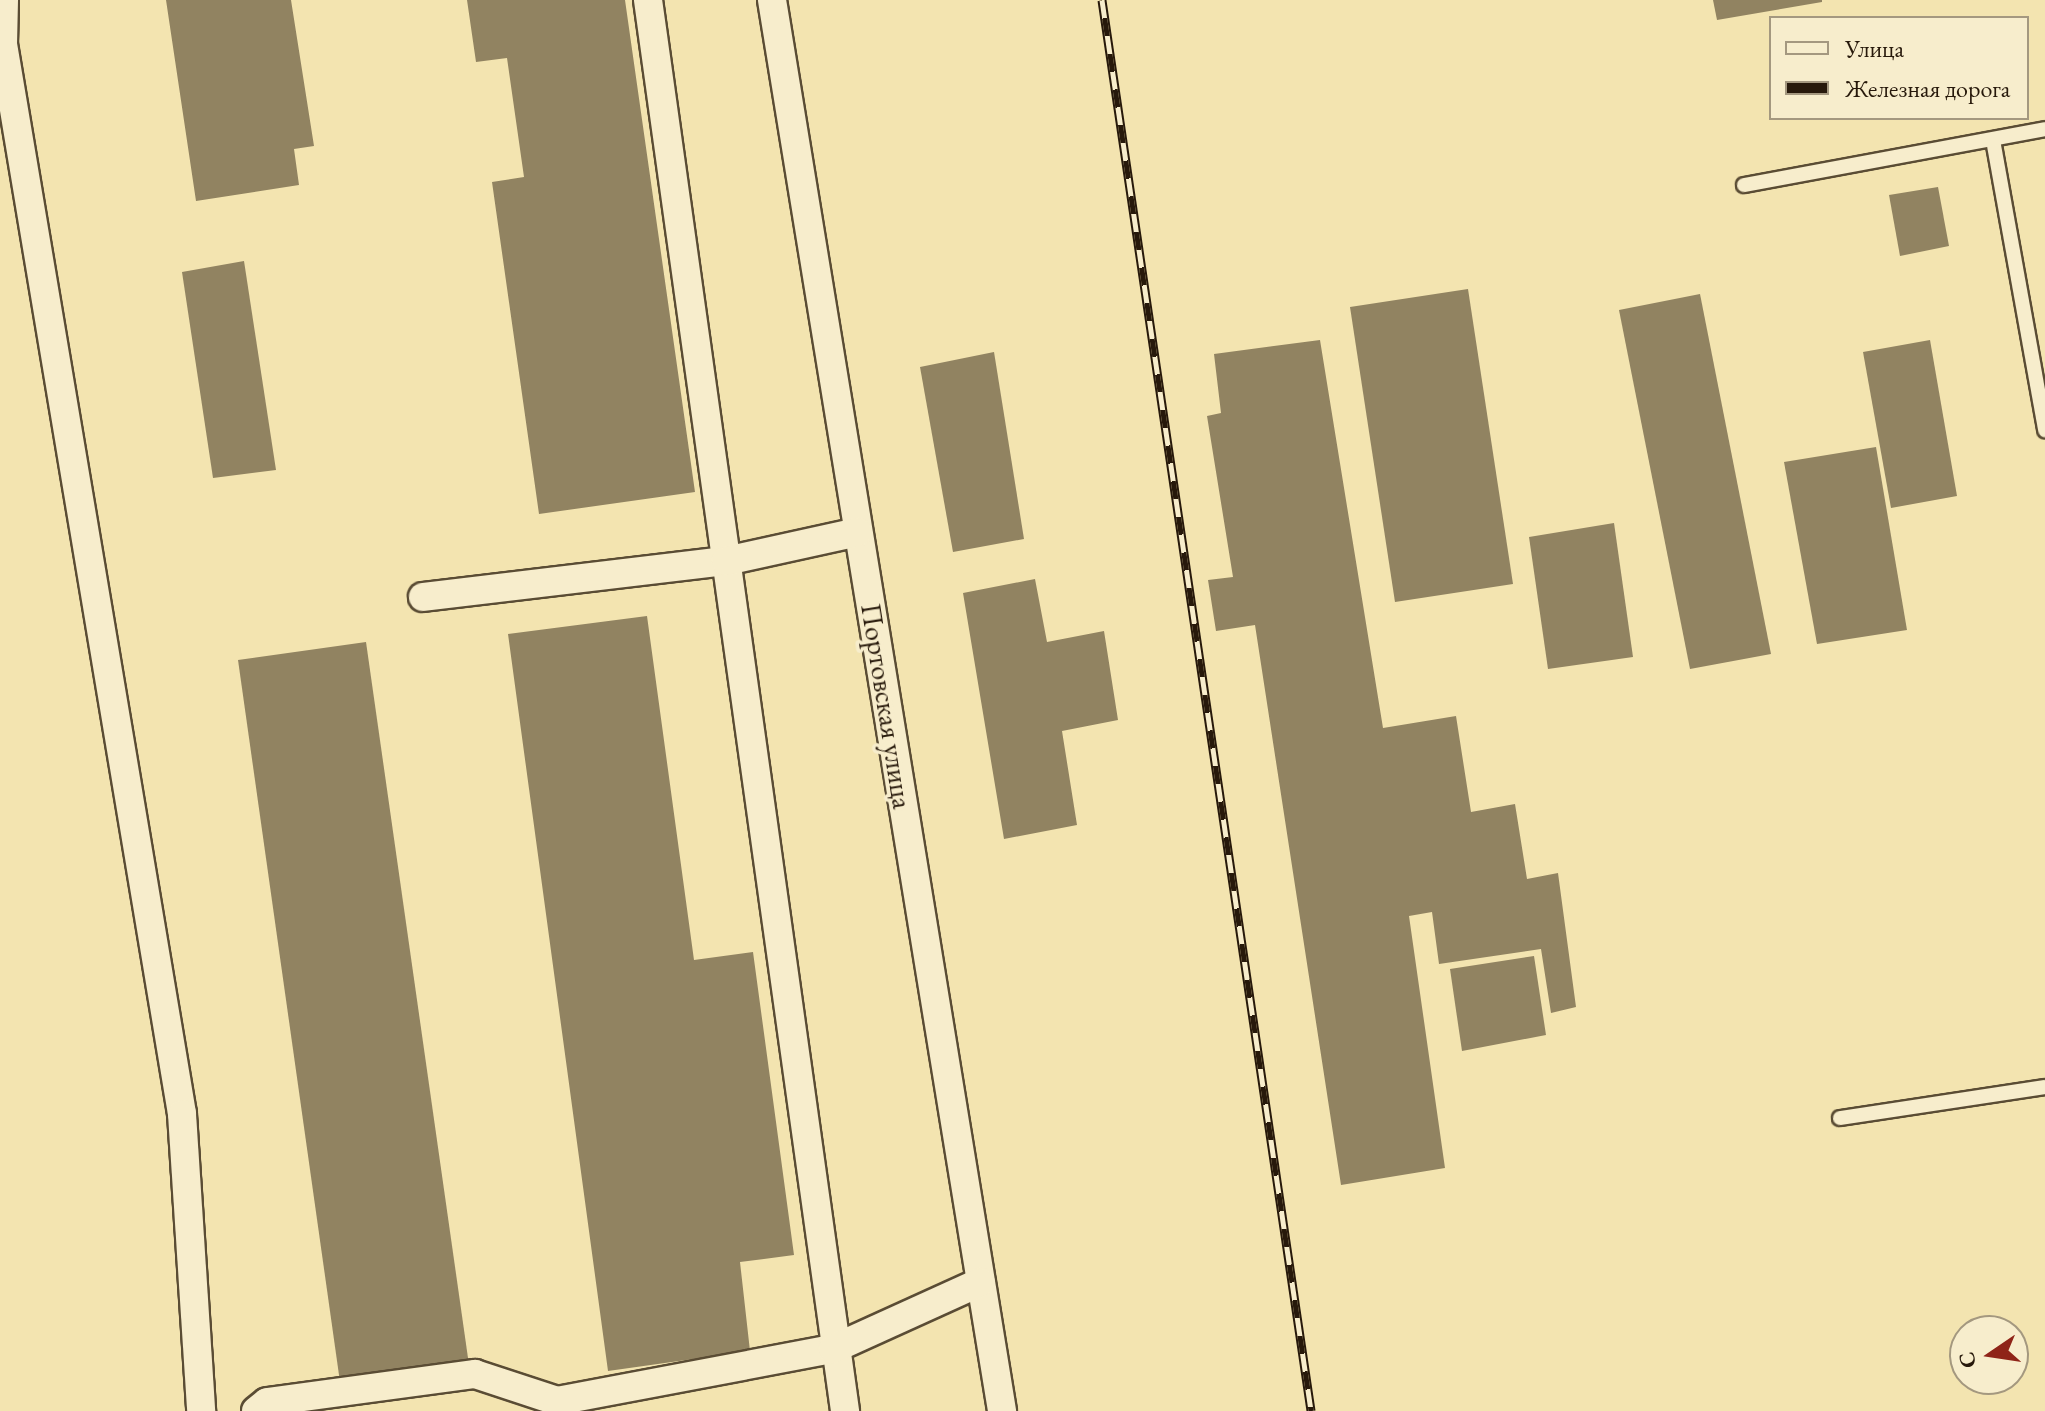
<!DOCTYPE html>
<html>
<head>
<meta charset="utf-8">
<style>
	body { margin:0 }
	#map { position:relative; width:2045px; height:1411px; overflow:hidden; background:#f3e4b0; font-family:"EB Garamond",serif }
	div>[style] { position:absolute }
	.building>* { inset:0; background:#918361 }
	.roads { filter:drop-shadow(2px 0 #5a4c34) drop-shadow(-2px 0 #5a4c34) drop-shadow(0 2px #5a4c34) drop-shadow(0 -2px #5a4c34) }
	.service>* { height:14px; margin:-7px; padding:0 7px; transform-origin:7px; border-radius:7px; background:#f7edcc }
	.minor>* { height:28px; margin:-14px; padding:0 14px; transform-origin:14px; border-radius:14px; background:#f7edcc }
	.rail>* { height:9px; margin-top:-4.5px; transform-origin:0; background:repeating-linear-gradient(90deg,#f7edcc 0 18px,#27190b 0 36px); box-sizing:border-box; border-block:2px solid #27190b }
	span { translate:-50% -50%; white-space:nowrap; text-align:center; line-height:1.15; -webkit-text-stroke:7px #f7edcc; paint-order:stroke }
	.street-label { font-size:28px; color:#27190b }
	.legend { position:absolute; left:1769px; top:16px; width:260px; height:104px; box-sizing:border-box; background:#f7edcc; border:2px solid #a4987f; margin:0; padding:10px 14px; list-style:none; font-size:24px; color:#27190b }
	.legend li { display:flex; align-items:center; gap:16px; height:40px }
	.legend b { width:40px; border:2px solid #a4987f }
	.north { position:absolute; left:1949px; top:1315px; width:80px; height:80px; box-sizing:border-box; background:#f7edcc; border:2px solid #a4987f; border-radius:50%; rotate:257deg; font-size:22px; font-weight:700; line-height:32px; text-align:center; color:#27190b }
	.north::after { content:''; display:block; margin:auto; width:28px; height:36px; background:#8f2418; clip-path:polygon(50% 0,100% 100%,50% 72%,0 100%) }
</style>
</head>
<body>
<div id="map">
	<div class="building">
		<div style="clip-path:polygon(166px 0,291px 0,314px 146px,294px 149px,299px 185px,196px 201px)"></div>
		<div style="clip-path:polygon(467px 0,625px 0,695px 492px,539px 514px,492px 182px,524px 177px,507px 58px,476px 62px)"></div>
		<div style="clip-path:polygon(1713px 0,1822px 0,1822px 2px,1717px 20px)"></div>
		<div style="clip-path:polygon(1938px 187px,1949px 246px,1900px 256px,1889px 195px)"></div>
		<div style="clip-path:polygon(244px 261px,276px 470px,213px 478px,182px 272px)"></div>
		<div style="clip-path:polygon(1468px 289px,1513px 584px,1395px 602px,1350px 307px)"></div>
		<div style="clip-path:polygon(1700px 294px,1771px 654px,1690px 669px,1619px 310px)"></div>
		<div style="clip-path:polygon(1320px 340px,1383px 728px,1456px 716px,1471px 812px,1515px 804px,1527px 879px,1558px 873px,1576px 1007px,1551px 1013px,1541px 949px,1439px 964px,1432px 912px,1409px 916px,1445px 1168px,1341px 1185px,1255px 625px,1216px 631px,1208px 580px,1233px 577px,1207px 416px,1221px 413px,1214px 354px)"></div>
		<div style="clip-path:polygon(1930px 340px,1957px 496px,1891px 508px,1863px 352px)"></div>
		<div style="clip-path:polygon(994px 352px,1024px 539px,953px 552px,920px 367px)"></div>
		<div style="clip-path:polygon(1876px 447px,1907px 630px,1817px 644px,1784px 462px)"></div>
		<div style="clip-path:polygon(1614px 523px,1633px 657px,1548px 669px,1529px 537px)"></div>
		<div style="clip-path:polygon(1035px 579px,1047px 642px,1104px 631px,1118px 720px,1062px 731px,1077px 825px,1004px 839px,963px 593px)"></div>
		<div style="clip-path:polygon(647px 616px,694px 960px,753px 952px,794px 1255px,740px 1262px,750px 1351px,608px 1371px,508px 634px)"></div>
		<div style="clip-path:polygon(366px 642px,469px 1365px,340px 1382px,238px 660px)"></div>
		<div style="clip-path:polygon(1534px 956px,1546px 1035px,1462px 1051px,1450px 969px)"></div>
	</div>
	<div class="roads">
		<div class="service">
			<div style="left:1993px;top:140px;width:295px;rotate:79.8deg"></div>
			<div style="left:1744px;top:185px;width:306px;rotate:-10.5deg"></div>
			<div style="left:1840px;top:1118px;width:207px;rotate:-8.6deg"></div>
		</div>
		<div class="minor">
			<div style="left:4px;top:0;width:44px;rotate:91.3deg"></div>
			<div style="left:3px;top:44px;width:1085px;rotate:80.5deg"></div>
			<div style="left:182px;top:1114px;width:298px;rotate:86.3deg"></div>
			<div style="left:648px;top:0;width:1425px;rotate:82.05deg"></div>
			<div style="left:772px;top:0;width:1430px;rotate:80.74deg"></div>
			<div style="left:423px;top:597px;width:305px;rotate:-6.8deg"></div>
			<div style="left:726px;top:561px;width:135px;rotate:-12.4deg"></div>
			<div style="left:256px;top:1411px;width:14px;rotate:-39deg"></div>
			<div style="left:267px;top:1402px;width:210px;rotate:-7.7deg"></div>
			<div style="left:475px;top:1374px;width:86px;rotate:18.2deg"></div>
			<div style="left:557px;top:1401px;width:281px;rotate:-10.7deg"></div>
			<div style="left:833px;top:1349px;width:162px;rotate:-24.4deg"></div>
		</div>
	</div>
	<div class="rail">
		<div style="left:1102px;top:0;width:1426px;rotate:81.57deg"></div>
	</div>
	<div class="street-label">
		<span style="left:887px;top:706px;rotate:81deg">Портовская улица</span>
	</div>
	<ul class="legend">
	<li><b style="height:10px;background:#f7edcc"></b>Улица</li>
	<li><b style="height:10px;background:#27190b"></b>Железная дорога</li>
	</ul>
	<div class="north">С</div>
</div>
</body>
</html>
